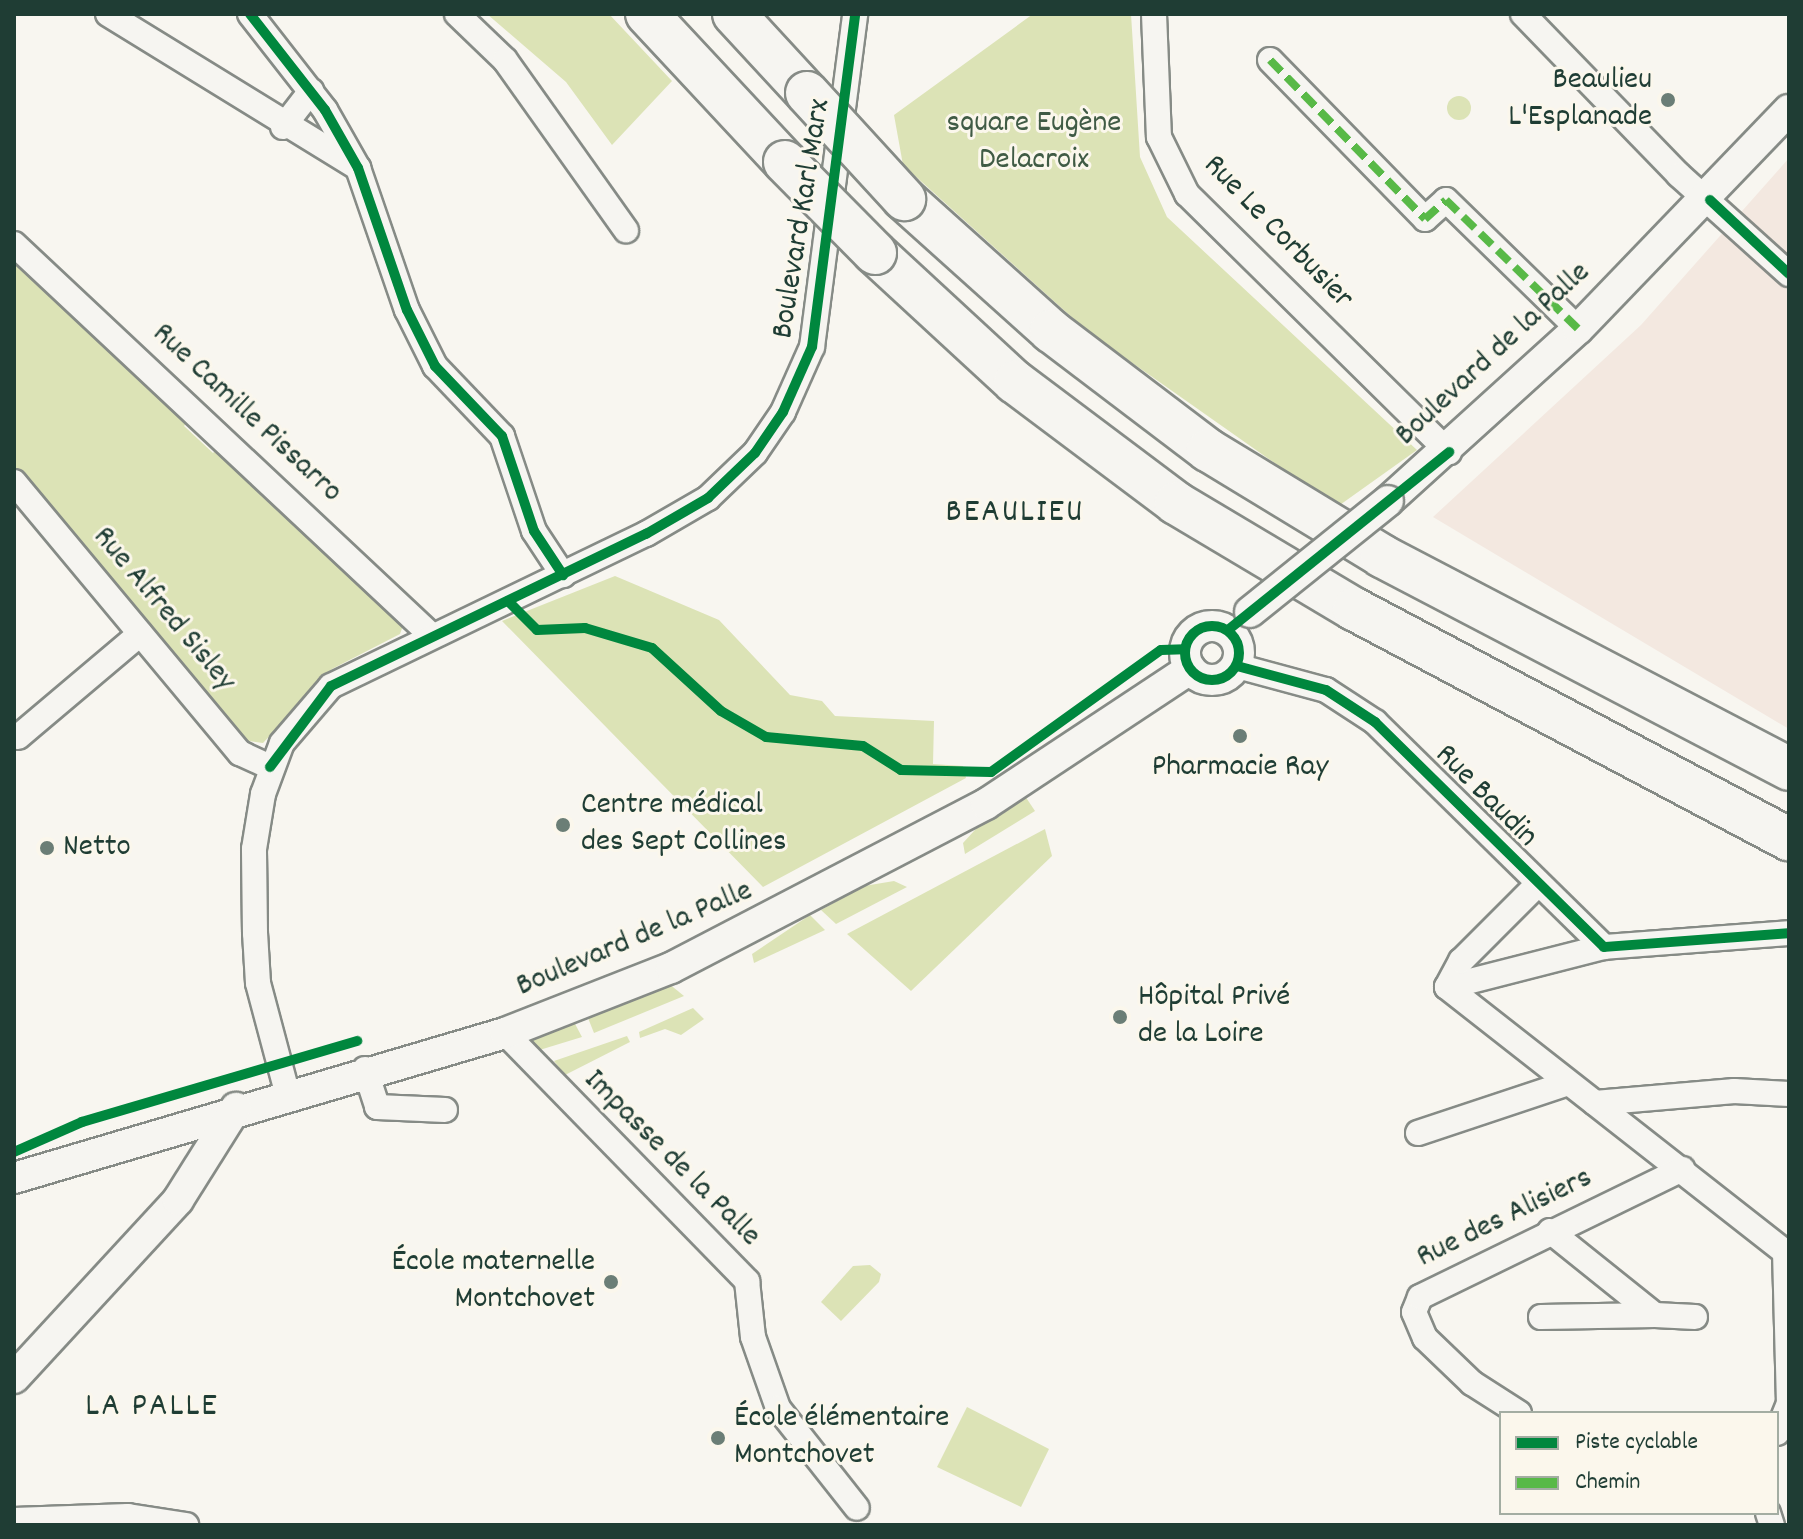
<!DOCTYPE html>
<html>
<head>
<meta charset="utf-8">
<style>
	body { margin:0 }
	#map { position:relative; width:1803px; height:1539px; overflow:hidden; background:#f8f6f0; font-family:Dekko,sans-serif }
	div>[style] { position:absolute }
	.built>* { inset:0; background:#f3e8e0 }
	.green>* { inset:0; background:#dce3b6 }
	.round { border-radius:50% }
	.roads { filter:drop-shadow(2px 0 #868b86) drop-shadow(-2px 0 #868b86) drop-shadow(0 2px #868b86) drop-shadow(0 -2px #868b86) }
	.minor>* { height:24px; margin:-12px; padding:0 12px; transform-origin:12px; border-radius:12px; background:#f6f5f1 }
	.tertiary>* { height:30px; margin:-15px; padding:0 15px; transform-origin:15px; border-radius:15px; background:#f6f5f1 }
	.tertiary>.ring { margin:-15px; padding:0; box-sizing:content-box; background:none; border:30px solid #f6f5f1; border-radius:50% }
	.trunk>* { height:42px; margin:-21px; padding:0 21px; transform-origin:21px; border-radius:21px; background:#f6f5f1 }
	.bridges { filter:drop-shadow(2px 0 #868b86) drop-shadow(-2px 0 #868b86) drop-shadow(0 2px #868b86) drop-shadow(0 -2px #868b86) }
	.tertiary-bridge>* { height:30px; margin:-15px; padding:0 15px; transform-origin:15px; border-radius:15px; background:#f6f5f1 }
	.trunk-bridge>* { height:42px; margin:-21px; padding:0 21px; transform-origin:21px; border-radius:21px; background:#f6f5f1 }
	.quiet>* { height:8px; margin-top:-4px; transform-origin:0; background:repeating-linear-gradient(90deg,#58b947 0 16px,transparent 0 24px) }
	.cycleway>* { height:10px; margin:-5px; padding:0 5px; transform-origin:5px; border-radius:5px; background:#00873e }
	.cycleway>.ring { margin:-5px; padding:0; box-sizing:content-box; background:none; border:10px solid #00873e; border-radius:50% }
	.dots>* { width:22px; height:22px; translate:-50% -50%; box-sizing:border-box; border:4px solid #fbf7ec; border-radius:50% }
	span { translate:-50% -50%; white-space:nowrap; text-align:center; line-height:1.15; -webkit-text-stroke:6px #fbf7ec; paint-order:stroke }
	.poi-label { font-size:32px; color:#1f3d34 }
	.right { translate:-100% -50%; text-align:right }
	.left { translate:0 -50%; text-align:left }
	.park-label { font-size:32px; color:#405b45 }
	.street-label { font-size:32px; color:#1f3d34 }
	.neighbourhood-label { font-size:34px; color:#1f3d34; letter-spacing:2px }
	.frame { position:absolute; inset:0; border:16px solid #1f3d34; pointer-events:none }
	.legend { position:absolute; left:1499px; top:1411px; width:280px; height:104px; box-sizing:border-box; background:#fbf7ec; border:2px solid #a3ada2; margin:0; padding:10px 14px; list-style:none; font-size:24px; color:#1f3d34 }
	.legend li { display:flex; align-items:center; gap:16px; height:40px }
	.legend b { width:40px; border:2px solid #a3ada2 }
</style>
</head>
<body>
<div id="map">
	<div class="built">
		<div style="clip-path:polygon(1789px 158px,1789px 729px,1433px 517px,1641px 325px)"></div>
	</div>
	<div class="green">
		<div style="clip-path:polygon(487px 14px,609px 14px,672px 81px,612px 145px,566px 82px)"></div>
		<div style="clip-path:polygon(1033px 14px,1131px 14px,1140px 157px,1167px 217px,1417px 450px,1337px 507px,1087px 331px,903px 165px,894px 115px)"></div>
		<div class="round" style="left:1447px;top:96px;width:24px;height:24px"></div>
		<div style="clip-path:polygon(14px 254px,190px 418px,184px 426px,213px 453px,221px 445px,262px 483px,256px 491px,284px 517px,291px 510px,405px 620px,400px 634px,332px 669px,263px 743px,242px 740px,14px 470px)"></div>
		<div style="clip-path:polygon(615px 576px,719px 620px,790px 695px,822px 701px,835px 716px,934px 721px,933px 764px,963px 766px,966px 778px,763px 887px,502px 621px)"></div>
		<div style="clip-path:polygon(1025px 796px,1035px 811px,965px 854px,963px 843px,985px 819px)"></div>
		<div style="clip-path:polygon(1045px 829px,1052px 856px,911px 991px,847px 934px)"></div>
		<div style="clip-path:polygon(894px 881px,907px 887px,836px 924px,821px 910px,864px 886px)"></div>
		<div style="clip-path:polygon(810px 915px,825px 930px,754px 963px,752px 954px)"></div>
		<div style="clip-path:polygon(668px 983px,684px 996px,594px 1033px,588px 1018px)"></div>
		<div style="clip-path:polygon(693px 1008px,704px 1019px,681px 1035px,665px 1029px,640px 1038px,639px 1032px)"></div>
		<div style="clip-path:polygon(574px 1022px,582px 1037px,533px 1052px,527px 1038px)"></div>
		<div style="clip-path:polygon(627px 1036px,630px 1042px,565px 1075px,554px 1061px)"></div>
		<div style="clip-path:polygon(870px 1265px,881px 1274px,879px 1282px,841px 1321px,821px 1302px,853px 1266px)"></div>
		<div style="clip-path:polygon(967px 1407px,1049px 1449px,1021px 1507px,937px 1467px)"></div>
	</div>
	<div class="roads">
		<div class="minor">
			<div style="left:108px;top:14px;width:294px;rotate:31.6deg"></div>
			<div style="left:250px;top:14px;width:122px;rotate:52deg"></div>
			<div style="left:325px;top:110px;width:67px;rotate:60.4deg"></div>
			<div style="left:358px;top:168px;width:150px;rotate:71deg"></div>
			<div style="left:407px;top:310px;width:63px;rotate:63.4deg"></div>
			<div style="left:435px;top:366px;width:97px;rotate:46.3deg"></div>
			<div style="left:502px;top:436px;width:100px;rotate:71.4deg"></div>
			<div style="left:534px;top:531px;width:53px;rotate:56.6deg"></div>
			<div style="left:457px;top:14px;width:66px;rotate:43.8deg"></div>
			<div style="left:505px;top:60px;width:209px;rotate:54.6deg"></div>
			<div style="left:1154px;top:14px;width:123px;rotate:87.7deg"></div>
			<div style="left:1159px;top:137px;width:64px;rotate:63.8deg"></div>
			<div style="left:1187px;top:194px;width:368px;rotate:44.6deg"></div>
			<div style="left:1523px;top:14px;width:224px;rotate:45.9deg"></div>
			<div style="left:1679px;top:175px;width:148px;rotate:42deg"></div>
			<div style="left:1270px;top:60px;width:222px;rotate:45.7deg"></div>
			<div style="left:1425px;top:219px;width:28px;rotate:-42deg"></div>
			<div style="left:1446px;top:200px;width:185px;rotate:44.3deg"></div>
			<div style="left:283px;top:127px;width:46px;rotate:-52.1deg"></div>
			<div style="left:14px;top:244px;width:572px;rotate:43.16deg"></div>
			<div style="left:14px;top:482px;width:353px;rotate:50.2deg"></div>
			<div style="left:240px;top:753px;width:33px;rotate:25deg"></div>
			<div style="left:1237px;top:666px;width:92px;rotate:15.1deg"></div>
			<div style="left:1326px;top:690px;width:59px;rotate:33.1deg"></div>
			<div style="left:1375px;top:722px;width:321px;rotate:44.5deg"></div>
			<div style="left:1604px;top:947px;width:186px;rotate:-4.3deg"></div>
			<div style="left:18px;top:737px;width:160px;rotate:-40.2deg"></div>
			<div style="left:1447px;top:987px;width:434px;rotate:38.1deg"></div>
			<div style="left:1447px;top:987px;width:162px;rotate:-14.3deg"></div>
			<div style="left:1447px;top:987px;width:30px;rotate:-62deg"></div>
			<div style="left:1461px;top:961px;width:106px;rotate:-45deg"></div>
			<div style="left:505px;top:1033px;width:347px;rotate:45.7deg"></div>
			<div style="left:747px;top:1281px;width:56px;rotate:83.9deg"></div>
			<div style="left:753px;top:1337px;width:75px;rotate:70.6deg"></div>
			<div style="left:778px;top:1408px;width:127px;rotate:51.7deg"></div>
			<div style="left:365px;top:1069px;width:40px;rotate:72deg"></div>
			<div style="left:377px;top:1107px;width:68px;rotate:2.5deg"></div>
			<div style="left:287px;top:1092px;width:113px;rotate:-104.9deg"></div>
			<div style="left:258px;top:983px;width:50px;rotate:-93.4deg"></div>
			<div style="left:255px;top:933px;width:84px;rotate:-90.7deg"></div>
			<div style="left:254px;top:849px;width:56px;rotate:-80.7deg"></div>
			<div style="left:263px;top:794px;width:54px;rotate:-69.6deg"></div>
			<div style="left:282px;top:743px;width:75px;rotate:-49.3deg"></div>
			<div style="left:331px;top:686px;width:350px;rotate:-25.8deg"></div>
			<div style="left:646px;top:534px;width:72px;rotate:-30.1deg"></div>
			<div style="left:708px;top:498px;width:65px;rotate:-43.8deg"></div>
			<div style="left:755px;top:453px;width:50px;rotate:-55.7deg"></div>
			<div style="left:783px;top:412px;width:71px;rotate:-66deg"></div>
			<div style="left:812px;top:347px;width:336px;rotate:-82.6deg"></div>
			<div style="left:1595px;top:1103px;width:140px;rotate:-4.9deg"></div>
			<div style="left:1734px;top:1091px;width:55px;rotate:3.1deg"></div>
			<div style="left:1418px;top:1133px;width:158px;rotate:-18.4deg"></div>
			<div style="left:1550px;top:1231px;width:134px;rotate:38.7deg"></div>
			<div style="left:1655px;top:1315px;width:40px;rotate:2.9deg"></div>
			<div style="left:1541px;top:1317px;width:114px;rotate:-1deg"></div>
			<div style="left:1519px;top:1413px;width:56px;rotate:-147.4deg"></div>
			<div style="left:1472px;top:1383px;width:65px;rotate:-136.2deg"></div>
			<div style="left:1425px;top:1338px;width:28px;rotate:-113deg"></div>
			<div style="left:1414px;top:1312px;width:16px;rotate:-68deg"></div>
			<div style="left:1420px;top:1297px;width:292px;rotate:-26deg"></div>
			<div style="left:1777px;top:1433px;width:31px;rotate:-68deg"></div>
			<div style="left:1789px;top:1404px;width:152px;rotate:-91.5deg"></div>
			<div style="left:1768px;top:1513px;width:13px;rotate:72deg"></div>
			<div style="left:14px;top:1520px;width:114px;rotate:-2deg"></div>
			<div style="left:128px;top:1516px;width:59px;rotate:8.8deg"></div>
		</div>
		<div class="tertiary">
			<div style="left:1388px;top:501px;width:256px;rotate:-42.2deg"></div>
			<div style="left:1578px;top:329px;width:304px;rotate:-46.1deg"></div>
			<div class="ring" style="left:1185px;top:626px;width:24px;height:24px"></div>
			<div style="left:14px;top:1178px;width:512px;rotate:-16.45deg"></div>
			<div style="left:505px;top:1033px;width:178px;rotate:-21.4deg"></div>
			<div style="left:671px;top:968px;width:355px;rotate:-27.5deg"></div>
			<div style="left:986px;top:804px;width:245px;rotate:-33.5deg"></div>
			<div style="left:14px;top:1378px;width:242px;rotate:-47.3deg"></div>
			<div style="left:178px;top:1200px;width:109px;rotate:-57.8deg"></div>
		</div>
		<div class="trunk">
			<div style="left:647px;top:14px;width:202px;rotate:47deg"></div>
			<div style="left:734px;top:14px;width:108px;rotate:47.3deg"></div>
			<div style="left:904px;top:199px;width:198px;rotate:41.9deg"></div>
			<div style="left:1051px;top:331px;width:197px;rotate:37.2deg"></div>
			<div style="left:1208px;top:450px;width:204px;rotate:31.3deg"></div>
			<div style="left:1382px;top:556px;width:459px;rotate:27.6deg"></div>
			<div style="left:875px;top:253px;width:190px;rotate:42.7deg"></div>
			<div style="left:1015px;top:382px;width:201px;rotate:36.9deg"></div>
			<div style="left:1176px;top:503px;width:207px;rotate:30.8deg"></div>
			<div style="left:1354px;top:609px;width:492px;rotate:27.9deg"></div>
		</div>
	</div>
	<div class="bridges">
		<div class="tertiary-bridge">
			<div style="left:1250px;top:612px;width:177px;rotate:-38.8deg"></div>
		</div>
		<div class="trunk-bridge">
			<div style="left:807px;top:93px;width:144px;rotate:47.5deg"></div>
			<div style="left:785px;top:162px;width:128px;rotate:45.3deg"></div>
		</div>
	</div>
	<div class="quiet">
		<div style="left:1270px;top:60px;width:222px;rotate:45.7deg"></div>
		<div style="left:1425px;top:219px;width:28px;rotate:-42deg"></div>
		<div style="left:1446px;top:200px;width:185px;rotate:44.3deg"></div>
	</div>
	<div class="cycleway">
		<div style="left:250px;top:14px;width:122px;rotate:52deg"></div>
		<div style="left:325px;top:110px;width:67px;rotate:60.4deg"></div>
		<div style="left:358px;top:168px;width:150px;rotate:71deg"></div>
		<div style="left:407px;top:310px;width:63px;rotate:63.4deg"></div>
		<div style="left:435px;top:366px;width:97px;rotate:46.3deg"></div>
		<div style="left:502px;top:436px;width:100px;rotate:71.4deg"></div>
		<div style="left:534px;top:531px;width:53px;rotate:56.6deg"></div>
		<div style="left:1710px;top:200px;width:108px;rotate:43.1deg"></div>
		<div style="left:508px;top:601px;width:41px;rotate:45deg"></div>
		<div style="left:537px;top:630px;width:48px;rotate:-2.4deg"></div>
		<div style="left:585px;top:628px;width:70px;rotate:16.6deg"></div>
		<div style="left:652px;top:648px;width:93px;rotate:42.4deg"></div>
		<div style="left:721px;top:711px;width:52px;rotate:30deg"></div>
		<div style="left:766px;top:737px;width:97px;rotate:5.3deg"></div>
		<div style="left:863px;top:746px;width:45px;rotate:32.3deg"></div>
		<div style="left:901px;top:770px;width:90px;rotate:1.3deg"></div>
		<div style="left:991px;top:772px;width:209px;rotate:-35.7deg"></div>
		<div style="left:1161px;top:650px;width:23px;rotate:-2deg"></div>
		<div class="ring" style="left:1185px;top:626px;width:44px;height:44px"></div>
		<div style="left:1228px;top:630px;width:284px;rotate:-38.8deg"></div>
		<div style="left:1237px;top:666px;width:92px;rotate:15.1deg"></div>
		<div style="left:1326px;top:690px;width:59px;rotate:33.1deg"></div>
		<div style="left:1375px;top:722px;width:321px;rotate:44.5deg"></div>
		<div style="left:1604px;top:947px;width:186px;rotate:-4.3deg"></div>
		<div style="left:270px;top:767px;width:101px;rotate:-53deg"></div>
		<div style="left:331px;top:686px;width:350px;rotate:-25.8deg"></div>
		<div style="left:646px;top:534px;width:72px;rotate:-30.1deg"></div>
		<div style="left:708px;top:498px;width:65px;rotate:-43.8deg"></div>
		<div style="left:755px;top:453px;width:50px;rotate:-55.7deg"></div>
		<div style="left:783px;top:412px;width:71px;rotate:-66deg"></div>
		<div style="left:812px;top:347px;width:336px;rotate:-82.6deg"></div>
		<div style="left:14px;top:1152px;width:74px;rotate:-23.8deg"></div>
		<div style="left:82px;top:1122px;width:287px;rotate:-16.4deg"></div>
	</div>
	<div class="dots">
		<div style="left:1668px;top:100px;background:#6b7e76"></div>
		<div style="left:1240px;top:736px;background:#6b7e76"></div>
		<div style="left:563px;top:825px;background:#6b7e76"></div>
		<div style="left:47px;top:848px;background:#6b7e76"></div>
		<div style="left:1120px;top:1017px;background:#6b7e76"></div>
		<div style="left:611px;top:1282px;background:#6b7e76"></div>
		<div style="left:718px;top:1438px;background:#6b7e76"></div>
	</div>
	<div class="poi-label">
		<span class="right" style="left:1652px;top:100px">Beaulieu<br>L'Esplanade</span>
		<span style="left:1240px;top:768px">Pharmacie Ray</span>
		<span class="left" style="left:581px;top:825px">Centre médical<br>des Sept Collines</span>
		<span class="left" style="left:63px;top:848px">Netto</span>
		<span class="left" style="left:1138px;top:1017px">Hôpital Privé<br>de la Loire</span>
		<span class="right" style="left:595px;top:1282px">École maternelle<br>Montchovet</span>
		<span class="left" style="left:734px;top:1438px">École élémentaire<br>Montchovet</span>
	</div>
	<div class="park-label">
		<span style="left:1034px;top:143px">square Eugène<br>Delacroix</span>
	</div>
	<div class="street-label">
		<span style="left:803px;top:219px;rotate:-81deg">Boulevard Karl Marx</span>
		<span style="left:1277px;top:233px;rotate:46deg">Rue Le Corbusier</span>
		<span style="left:1494px;top:355px;rotate:-43deg">Boulevard de la Palle</span>
		<span style="left:246px;top:414px;rotate:43deg">Rue Camille Pissarro</span>
		<span style="left:163px;top:610px;rotate:50deg">Rue Alfred Sisley</span>
		<span style="left:1485px;top:797px;rotate:45deg">Rue Baudin</span>
		<span style="left:635px;top:940px;rotate:-23deg">Boulevard de la Palle</span>
		<span style="left:671px;top:1159px;rotate:45deg">Impasse de la Palle</span>
		<span style="left:1505px;top:1219px;rotate:-26deg">Rue des Alisiers</span>
	</div>
	<div class="neighbourhood-label">
		<span style="left:1015px;top:514px">BEAULIEU</span>
		<span style="left:152px;top:1408px">LA PALLE</span>
	</div>
	<div class="frame"></div>
	<ul class="legend">
	<li><b style="height:10px;background:#00873e"></b>Piste cyclable</li>
	<li><b style="height:10px;background:#58b947"></b>Chemin</li>
	</ul>
</div>
</body>
</html>
